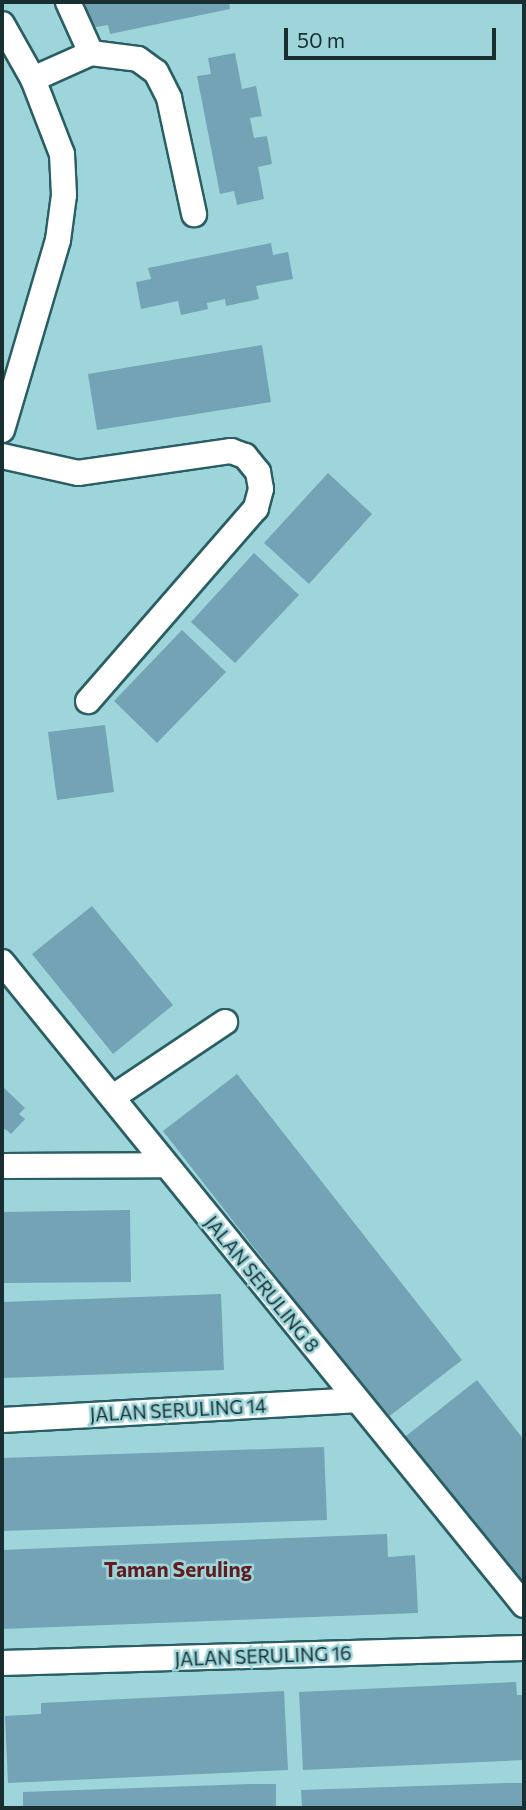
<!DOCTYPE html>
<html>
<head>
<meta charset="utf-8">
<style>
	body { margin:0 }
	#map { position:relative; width:526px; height:1810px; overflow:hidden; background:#9ed5da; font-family:Commissioner,sans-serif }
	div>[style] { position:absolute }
	.building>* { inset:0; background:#73a3b4 }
	.roads { filter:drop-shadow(2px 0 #295f64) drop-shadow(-2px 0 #295f64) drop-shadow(0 2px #295f64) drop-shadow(0 -2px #295f64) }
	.street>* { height:24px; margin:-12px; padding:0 12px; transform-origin:12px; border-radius:12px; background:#fff }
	span { translate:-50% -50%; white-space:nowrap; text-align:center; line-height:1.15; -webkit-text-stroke:5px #9ed5da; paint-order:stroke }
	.street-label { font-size:19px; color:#182e30 }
	.neighbourhood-label { font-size:21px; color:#611c1f; font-weight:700 }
	.frame { position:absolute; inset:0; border:4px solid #182e30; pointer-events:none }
	.scale { position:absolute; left:284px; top:28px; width:212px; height:32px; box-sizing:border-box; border:4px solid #182e30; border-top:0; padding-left:9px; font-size:21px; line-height:24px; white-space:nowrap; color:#182e30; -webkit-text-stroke:5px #9ed5da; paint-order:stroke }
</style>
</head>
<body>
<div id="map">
	<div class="building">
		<div style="clip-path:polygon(85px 2px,229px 2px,230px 9px,110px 34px,108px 25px,91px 28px)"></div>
		<div style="clip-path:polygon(235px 53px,242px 89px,256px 86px,262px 116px,250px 118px,254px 138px,267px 136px,272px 164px,258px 167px,264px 199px,237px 205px,234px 191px,220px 194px,197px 76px,211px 74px,208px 58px)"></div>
		<div style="clip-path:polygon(271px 243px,273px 255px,288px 252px,293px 279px,256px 286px,259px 299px,226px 306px,225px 299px,207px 303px,208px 309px,181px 315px,178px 301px,141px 309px,136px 282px,151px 279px,148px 268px)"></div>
		<div style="clip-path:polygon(262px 345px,271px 402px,97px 430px,88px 374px)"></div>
		<div style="clip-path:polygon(328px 473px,372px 514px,309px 584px,264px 543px)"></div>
		<div style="clip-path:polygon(254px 553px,299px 595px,235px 663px,191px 622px)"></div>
		<div style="clip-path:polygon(182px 630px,226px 672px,157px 743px,114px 701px)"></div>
		<div style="clip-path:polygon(105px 725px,114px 792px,57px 800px,48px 732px)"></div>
		<div style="clip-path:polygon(92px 906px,173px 1005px,113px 1054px,32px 954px)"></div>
		<div style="clip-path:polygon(237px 1074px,462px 1360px,387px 1418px,163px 1131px)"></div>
		<div style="clip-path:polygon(2px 1086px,25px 1108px,19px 1114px,25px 1119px,11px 1134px,5px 1129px,2px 1132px)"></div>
		<div style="clip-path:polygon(130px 1210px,131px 1282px,2px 1283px,2px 1212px)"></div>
		<div style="clip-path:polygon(221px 1294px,224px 1370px,2px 1378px,2px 1302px)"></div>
		<div style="clip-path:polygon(477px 1380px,524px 1440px,524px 1593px,401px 1440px)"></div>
		<div style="clip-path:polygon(324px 1447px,327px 1520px,2px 1531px,2px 1458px)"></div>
		<div style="clip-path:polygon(387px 1534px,388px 1557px,415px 1555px,418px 1613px,2px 1629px,2px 1550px)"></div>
		<div style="clip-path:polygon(516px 1682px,517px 1695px,524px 1695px,524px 1760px,303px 1770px,299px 1692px)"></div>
		<div style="clip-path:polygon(284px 1691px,288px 1770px,8px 1783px,5px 1716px,41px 1714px,41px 1703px)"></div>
		<div style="clip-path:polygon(507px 1783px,524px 1783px,524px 1808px,302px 1808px,301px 1790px)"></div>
		<div style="clip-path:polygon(250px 1784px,276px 1784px,276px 1808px,23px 1808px,23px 1792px)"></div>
	</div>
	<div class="roads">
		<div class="street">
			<div style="left:68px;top:2px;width:56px;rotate:65.7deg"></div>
			<div style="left:2px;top:24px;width:63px;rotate:60.6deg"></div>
			<div style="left:33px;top:79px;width:80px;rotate:68.9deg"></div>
			<div style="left:62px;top:154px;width:41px;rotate:87.2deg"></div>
			<div style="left:64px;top:195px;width:45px;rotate:97.6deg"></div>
			<div style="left:58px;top:240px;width:198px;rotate:106.4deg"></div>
			<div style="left:33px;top:79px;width:64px;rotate:-24.1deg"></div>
			<div style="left:91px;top:53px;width:47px;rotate:7.3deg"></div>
			<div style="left:138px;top:59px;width:22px;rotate:36deg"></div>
			<div style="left:156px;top:72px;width:29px;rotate:63deg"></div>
			<div style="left:169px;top:98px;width:119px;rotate:77.8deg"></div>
			<div style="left:2px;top:456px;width:78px;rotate:12.6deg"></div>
			<div style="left:78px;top:473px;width:155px;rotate:-8.2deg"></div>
			<div style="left:231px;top:451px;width:15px;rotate:20deg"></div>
			<div style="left:245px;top:456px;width:21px;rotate:51deg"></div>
			<div style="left:258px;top:472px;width:17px;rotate:80deg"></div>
			<div style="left:261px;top:489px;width:20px;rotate:105deg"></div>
			<div style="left:256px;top:508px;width:256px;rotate:131deg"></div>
			<div style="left:2px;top:962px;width:828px;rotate:50.93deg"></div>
			<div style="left:113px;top:1097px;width:135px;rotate:-33.8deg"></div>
			<div style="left:2px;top:1166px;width:164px;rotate:-0.3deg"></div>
			<div style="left:2px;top:1420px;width:354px;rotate:-3.2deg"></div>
			<div style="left:2px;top:1663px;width:522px;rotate:-1.65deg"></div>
		</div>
	</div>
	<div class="street-label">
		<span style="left:262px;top:1284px;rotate:51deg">JALAN SERULING 8</span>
		<span style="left:178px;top:1410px;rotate:-3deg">JALAN SERULING 14</span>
		<span style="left:263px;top:1656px;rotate:-2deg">JALAN SERULING 16</span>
	</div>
	<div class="neighbourhood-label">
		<span style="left:178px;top:1569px">Taman Seruling</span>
	</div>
	<div class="frame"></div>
	<div class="scale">50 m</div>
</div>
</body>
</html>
